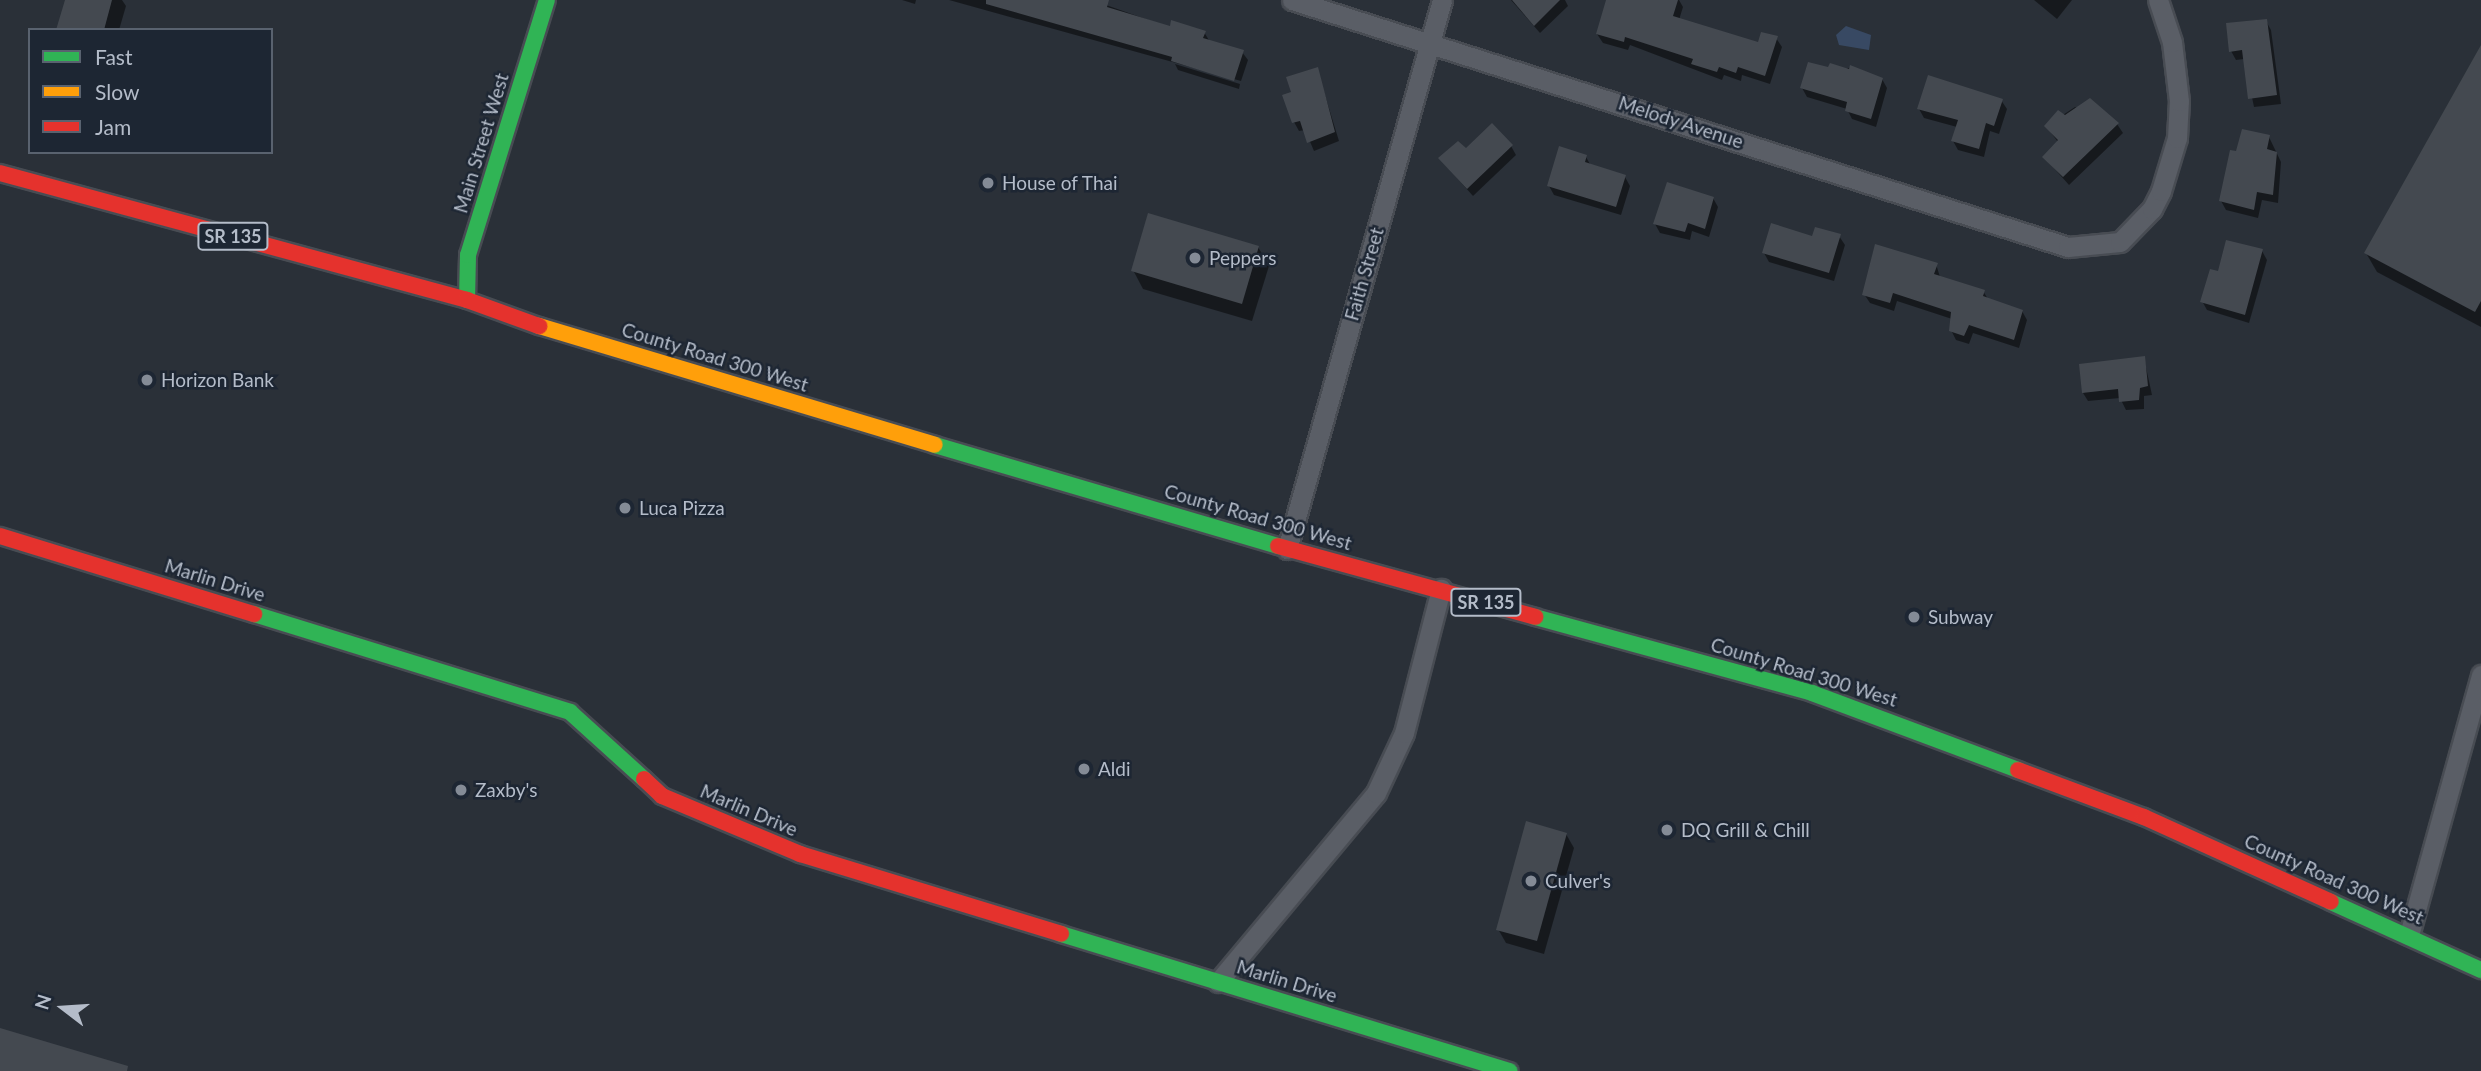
<!DOCTYPE html>
<html>
<head>
<meta charset="utf-8">
<style>
	body { margin:0 }
	#map { position:relative; width:2481px; height:1071px; overflow:hidden; background:#2a3038; font-family:Lato,sans-serif }
	div>[style] { position:absolute }
	.water>* { inset:0; background:#384963 }
	.shadow>* { inset:0; background:#0007 }
	.building>* { inset:0; background:#444950 }
	.roads { filter:drop-shadow(2px 0 #484c53) drop-shadow(-2px 0 #484c53) drop-shadow(0 2px #484c53) drop-shadow(0 -2px #484c53) }
	.street>* { height:19px; margin:-9.5px; padding:0 9.5px; transform-origin:9.5px; border-radius:9.5px; background:#5a5e66 }
	.fast>* { height:16px; margin:-8px; padding:0 8px; transform-origin:8px; border-radius:8px; background:#30b455 }
	.slow>* { height:16px; margin:-8px; padding:0 8px; transform-origin:8px; border-radius:8px; background:#ff9f0a }
	.jam>* { height:16px; margin:-8px; padding:0 8px; transform-origin:8px; border-radius:8px; background:#e5322d }
	.dots>* { width:19px; height:19px; translate:-50% -50%; box-sizing:border-box; border:4px solid #1d2633; border-radius:50% }
	span { translate:-50% -50%; white-space:nowrap; text-align:center; line-height:1.15; -webkit-text-stroke:5px #1d2633; paint-order:stroke }
	.shield-label span { padding:2px 5px; background:#1d2633; border:2px solid; border-radius:5px; -webkit-text-stroke-width:0 }
	.shield-label { font-size:18px; color:#b4bcc9; font-weight:700 }
	.street-label { font-size:19px; color:#b4bcc9 }
	.poi-label { font-size:19px; color:#b4bcc9 }
	.left { translate:0 -50%; text-align:left }
	.legend { position:absolute; left:28px; top:28px; width:245px; height:126px; box-sizing:border-box; background:#1d2633; border:2px solid #59626f; margin:0; padding:9px 12px; list-style:none; font-size:21px; color:#b4bcc9 }
	.legend li { display:flex; align-items:center; gap:14px; height:35px }
	.legend b { width:35px; border:2px solid #59626f }
	.north { position:absolute; left:28px; top:973px; width:70px; height:70px; -webkit-text-stroke:5px #1d2633; paint-order:stroke; rotate:287deg; font-size:19px; font-weight:700; line-height:28px; text-align:center; color:#b4bcc9 }
	.north::after { content:''; display:block; margin:auto; width:24px; height:32px; background:#b4bcc9; clip-path:polygon(50% 0,100% 100%,50% 72%,0 100%) }
</style>
</head>
<body>
<div id="map">
	<div class="water">
		<div style="clip-path:polygon(1846px 26px,1871px 35px,1869px 50px,1839px 45px,1836px 35px)"></div>
	</div>
	<div class="shadow">
		<div style="clip-path:polygon(67px 0,122px 0,126px 6px,119px 30px,58px 30px)"></div>
		<div style="clip-path:polygon(902px 0,916px 0,915px 4px)"></div>
		<div style="clip-path:polygon(949px 0,1092px 0,1171px 28px,1204px 32px,1210px 42px,1242px 52px,1248px 60px,1241px 81px)"></div>
		<div style="clip-path:polygon(1511px 0,1565px 0,1568px 6px,1540px 33px)"></div>
		<div style="clip-path:polygon(1610px 0,1679px 0,1683px 7px,1679px 20px,1759px 44px,1776px 38px,1782px 47px,1770px 84px,1742px 75px,1741px 81px,1724px 75px,1722px 80px,1630px 45px,1628px 50px,1603px 43px,1597px 34px)"></div>
		<div style="clip-path:polygon(2034px 0,2072px 0,2057px 19px)"></div>
		<div style="clip-path:polygon(2266px 21px,2271px 30px,2281px 104px,2254px 107px,2244px 59px,2236px 60px,2231px 51px)"></div>
		<div style="clip-path:polygon(1175px 64px,1240px 84px,1239px 89px,1178px 70px)"></div>
		<div style="clip-path:polygon(1851px 67px,1882px 79px,1887px 88px,1876px 127px,1852px 119px,1847px 109px,1807px 97px,1802px 88px)"></div>
		<div style="clip-path:polygon(1317px 69px,1339px 141px,1314px 151px,1305px 130px,1299px 131px,1294px 122px,1293px 93px)"></div>
		<div style="clip-path:polygon(2481px 71px,2481px 327px,2377px 272px,2366px 253px)"></div>
		<div style="clip-path:polygon(2001px 100px,2007px 109px,1999px 134px,1990px 131px,1984px 157px,1958px 150px,1953px 141px,1957px 127px,1924px 118px,1919px 109px)"></div>
		<div style="clip-path:polygon(2075px 107px,2117px 124px,2123px 133px,2069px 185px,2044px 157px,2058px 142px,2046px 126px)"></div>
		<div style="clip-path:polygon(2269px 137px,2281px 162px,2278px 203px,2262px 200px,2258px 218px,2226px 210px,2221px 201px,2237px 153px)"></div>
		<div style="clip-path:polygon(1511px 146px,1516px 155px,1473px 196px,1440px 159px)"></div>
		<div style="clip-path:polygon(1586px 157px,1591px 166px,1625px 177px,1630px 186px,1621px 215px,1554px 195px,1549px 186px)"></div>
		<div style="clip-path:polygon(1713px 198px,1718px 207px,1709px 237px,1692px 231px,1690px 240px,1660px 233px,1655px 224px)"></div>
		<div style="clip-path:polygon(1839px 236px,1845px 245px,1834px 281px,1769px 262px,1764px 253px,1814px 238px)"></div>
		<div style="clip-path:polygon(1258px 247px,1269px 266px,1252px 321px,1143px 289px,1133px 270px)"></div>
		<div style="clip-path:polygon(2262px 251px,2267px 260px,2249px 323px,2207px 310px,2202px 301px,2219px 273px)"></div>
		<div style="clip-path:polygon(1936px 264px,1940px 277px,1983px 291px,1988px 299px,2022px 311px,2027px 320px,2019px 348px,1973px 333px,1969px 344px,1956px 340px,1951px 330px,1952px 319px,1897px 301px,1894px 311px,1870px 303px,1864px 294px)"></div>
		<div style="clip-path:polygon(2144px 358px,2152px 395px,2144px 396px,2144px 409px,2126px 410px,2120px 398px,2088px 401px,2083px 393px)"></div>
		<div style="clip-path:polygon(1566px 834px,1574px 848px,1544px 954px,1506px 943px,1498px 929px)"></div>
	</div>
	<div class="building">
		<div style="clip-path:polygon(65px 0,112px 0,104px 30px,56px 30px)"></div>
		<div style="clip-path:polygon(986px 0,1109px 0,1107px 7px,1170px 26px,1171px 20px,1206px 31px,1203px 38px,1244px 50px,1234px 81px,1171px 61px,1172px 57px,986px 4px)"></div>
		<div style="clip-path:polygon(1512px 0,1560px 0,1534px 26px)"></div>
		<div style="clip-path:polygon(1606px 0,1678px 0,1673px 16px,1758px 42px,1761px 32px,1778px 36px,1765px 76px,1738px 67px,1736px 73px,1719px 67px,1717px 72px,1691px 64px,1693px 59px,1625px 37px,1624px 42px,1596px 34px)"></div>
		<div style="clip-path:polygon(2267px 19px,2277px 95px,2248px 99px,2242px 50px,2229px 52px,2226px 23px)"></div>
		<div style="clip-path:polygon(2481px 45px,2481px 301px,2475px 312px,2364px 253px)"></div>
		<div style="clip-path:polygon(1808px 62px,1828px 67px,1830px 63px,1849px 69px,1850px 65px,1883px 78px,1871px 119px,1845px 111px,1847px 102px,1800px 88px)"></div>
		<div style="clip-path:polygon(1318px 67px,1335px 132px,1307px 143px,1300px 121px,1292px 123px,1282px 95px,1291px 92px,1286px 77px)"></div>
		<div style="clip-path:polygon(1928px 75px,2003px 99px,1994px 126px,1986px 123px,1979px 149px,1951px 141px,1958px 120px,1917px 109px)"></div>
		<div style="clip-path:polygon(2090px 98px,2119px 123px,2063px 177px,2042px 157px,2058px 140px,2044px 126px,2058px 110px,2065px 115px)"></div>
		<div style="clip-path:polygon(1492px 123px,1513px 145px,1467px 189px,1438px 158px,1458px 141px,1466px 148px)"></div>
		<div style="clip-path:polygon(2242px 129px,2270px 135px,2267px 149px,2277px 152px,2273px 195px,2257px 192px,2254px 210px,2219px 201px,2230px 150px,2236px 151px)"></div>
		<div style="clip-path:polygon(1559px 146px,1587px 155px,1585px 162px,1626px 175px,1616px 207px,1547px 186px)"></div>
		<div style="clip-path:polygon(1667px 182px,1714px 197px,1705px 229px,1688px 223px,1685px 232px,1653px 224px)"></div>
		<div style="clip-path:polygon(1148px 213px,1259px 246px,1242px 304px,1131px 271px)"></div>
		<div style="clip-path:polygon(1771px 223px,1812px 236px,1815px 227px,1841px 234px,1829px 273px,1762px 253px)"></div>
		<div style="clip-path:polygon(2226px 240px,2263px 249px,2245px 315px,2200px 302px,2210px 269px,2218px 271px)"></div>
		<div style="clip-path:polygon(1875px 244px,1938px 263px,1934px 274px,1985px 290px,1983px 296px,2023px 310px,2014px 340px,1969px 325px,1964px 336px,1949px 331px,1951px 312px,1893px 293px,1890px 303px,1862px 295px)"></div>
		<div style="clip-path:polygon(2145px 356px,2148px 386px,2140px 388px,2139px 400px,2119px 402px,2118px 389px,2082px 393px,2079px 364px)"></div>
		<div style="clip-path:polygon(1526px 821px,1567px 833px,1537px 941px,1496px 930px)"></div>
		<div style="clip-path:polygon(0 1028px,128px 1066px,127px 1071px,0 1071px)"></div>
	</div>
	<div class="roads">
		<div class="street">
			<div style="left:1292px;top:0;width:814px;rotate:17.66deg"></div>
			<div style="left:2068px;top:247px;width:52px;rotate:-5.5deg"></div>
			<div style="left:2120px;top:242px;width:46px;rotate:-45.9deg"></div>
			<div style="left:2152px;top:209px;width:20px;rotate:-63deg"></div>
			<div style="left:2161px;top:191px;width:55px;rotate:-73.2deg"></div>
			<div style="left:2177px;top:138px;width:37px;rotate:-87deg"></div>
			<div style="left:2179px;top:101px;width:59px;rotate:-96.8deg"></div>
			<div style="left:2172px;top:42px;width:44px;rotate:-108.4deg"></div>
			<div style="left:1287px;top:549px;width:570px;rotate:-74.23deg"></div>
			<div style="left:2409px;top:935px;width:270px;rotate:-74.5deg"></div>
			<div style="left:1218px;top:982px;width:246px;rotate:-50.1deg"></div>
			<div style="left:1376px;top:793px;width:66px;rotate:-65deg"></div>
			<div style="left:1404px;top:733px;width:149px;rotate:-75.6deg"></div>
		</div>
		<div class="fast">
			<div style="left:467px;top:300px;width:45px;rotate:-88.7deg"></div>
			<div style="left:468px;top:255px;width:267px;rotate:-72.8deg"></div>
			<div style="left:935px;top:445px;width:358px;rotate:16.4deg"></div>
			<div style="left:254px;top:614px;width:331px;rotate:17.2deg"></div>
			<div style="left:570px;top:712px;width:100px;rotate:42.2deg"></div>
			<div style="left:1535px;top:617px;width:287px;rotate:15.3deg"></div>
			<div style="left:1812px;top:693px;width:220px;rotate:20.5deg"></div>
			<div style="left:2331px;top:902px;width:165px;rotate:24.4deg"></div>
			<div style="left:1061px;top:934px;width:469px;rotate:17deg"></div>
		</div>
		<div class="slow">
			<div style="left:539px;top:326px;width:413px;rotate:16.7deg"></div>
		</div>
		<div class="jam">
			<div style="left:0;top:173px;width:484px;rotate:15.2deg"></div>
			<div style="left:467px;top:300px;width:77px;rotate:19.9deg"></div>
			<div style="left:0;top:536px;width:266px;rotate:17.1deg"></div>
			<div style="left:1278px;top:546px;width:267px;rotate:15.4deg"></div>
			<div style="left:2018px;top:770px;width:134px;rotate:20.5deg"></div>
			<div style="left:2144px;top:817px;width:205px;rotate:24.4deg"></div>
			<div style="left:644px;top:779px;width:25px;rotate:43deg"></div>
			<div style="left:662px;top:796px;width:150px;rotate:22.8deg"></div>
			<div style="left:800px;top:854px;width:273px;rotate:17deg"></div>
		</div>
	</div>
	<div class="dots">
		<div style="left:988px;top:183px;background:#848b96"></div>
		<div style="left:1195px;top:258px;background:#848b96"></div>
		<div style="left:147px;top:380px;background:#848b96"></div>
		<div style="left:625px;top:508px;background:#848b96"></div>
		<div style="left:1914px;top:617px;background:#848b96"></div>
		<div style="left:1084px;top:769px;background:#848b96"></div>
		<div style="left:461px;top:790px;background:#848b96"></div>
		<div style="left:1667px;top:830px;background:#848b96"></div>
		<div style="left:1531px;top:881px;background:#848b96"></div>
	</div>
	<div class="shield-label">
		<span style="left:233px;top:236px">SR 135</span>
		<span style="left:1486px;top:602px">SR 135</span>
	</div>
	<div class="street-label">
		<span style="left:1681px;top:122px;rotate:18deg">Melody Avenue</span>
		<span style="left:481px;top:143px;rotate:-73deg">Main Street West</span>
		<span style="left:1364px;top:274px;rotate:-74deg">Faith Street</span>
		<span style="left:715px;top:357px;rotate:17deg">County Road 300 West</span>
		<span style="left:1258px;top:517px;rotate:16deg">County Road 300 West</span>
		<span style="left:215px;top:580px;rotate:17deg">Marlin Drive</span>
		<span style="left:1804px;top:672px;rotate:17deg">County Road 300 West</span>
		<span style="left:749px;top:810px;rotate:23deg">Marlin Drive</span>
		<span style="left:2334px;top:879px;rotate:24deg">County Road 300 West</span>
		<span style="left:1287px;top:981px;rotate:17deg">Marlin Drive</span>
	</div>
	<div class="poi-label">
		<span class="left" style="left:1002px;top:183px">House of Thai</span>
		<span class="left" style="left:1209px;top:258px">Peppers</span>
		<span class="left" style="left:161px;top:380px">Horizon Bank</span>
		<span class="left" style="left:639px;top:508px">Luca Pizza</span>
		<span class="left" style="left:1928px;top:617px">Subway</span>
		<span class="left" style="left:1098px;top:769px">Aldi</span>
		<span class="left" style="left:475px;top:790px">Zaxby's</span>
		<span class="left" style="left:1681px;top:830px">DQ Grill &amp; Chill</span>
		<span class="left" style="left:1545px;top:881px">Culver's</span>
	</div>
	<ul class="legend">
	<li><b style="height:9px;background:#30b455"></b>Fast</li>
	<li><b style="height:9px;background:#ff9f0a"></b>Slow</li>
	<li><b style="height:9px;background:#e5322d"></b>Jam</li>
	</ul>
	<div class="north">N</div>
</div>
</body>
</html>
